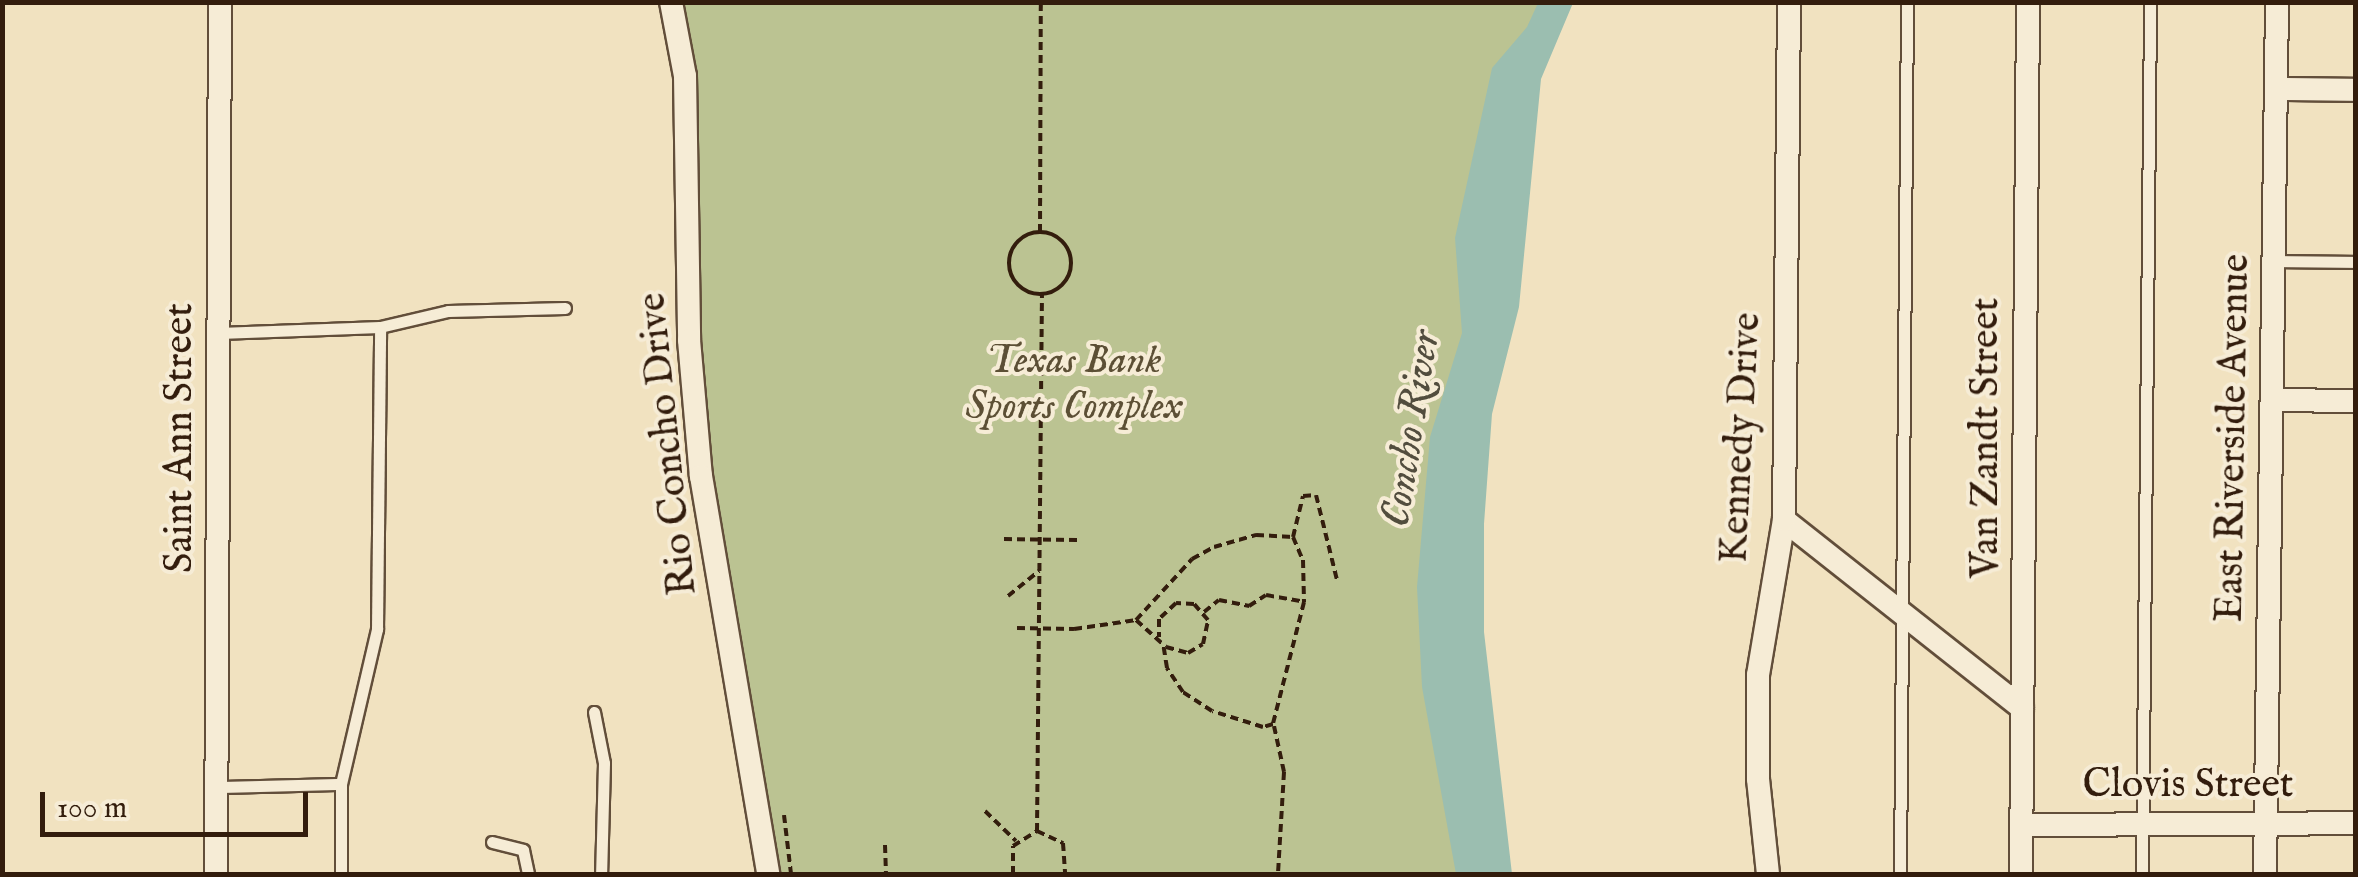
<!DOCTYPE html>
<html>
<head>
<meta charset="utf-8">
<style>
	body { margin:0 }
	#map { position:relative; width:2358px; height:877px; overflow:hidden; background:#f1e2c0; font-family:"IM FELL English",serif }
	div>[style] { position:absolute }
	.green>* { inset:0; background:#bbc392 }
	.water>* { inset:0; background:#9bbeb0 }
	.path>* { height:4px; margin-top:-2px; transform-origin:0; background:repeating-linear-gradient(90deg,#331d0d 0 8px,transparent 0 13px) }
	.path>.ring { margin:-2px; padding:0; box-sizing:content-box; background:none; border:4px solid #331d0d; border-radius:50% }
	.roads { filter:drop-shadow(2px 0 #624e3a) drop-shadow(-2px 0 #624e3a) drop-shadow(0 2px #624e3a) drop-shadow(0 -2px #624e3a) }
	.lane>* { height:11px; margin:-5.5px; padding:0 5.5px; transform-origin:5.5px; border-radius:5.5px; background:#f6ecd6 }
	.street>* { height:22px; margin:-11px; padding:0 11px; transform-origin:11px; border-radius:11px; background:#f6ecd6 }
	span { translate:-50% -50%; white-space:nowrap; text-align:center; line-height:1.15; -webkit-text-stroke:8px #f6ecd6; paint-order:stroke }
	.park-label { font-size:40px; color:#5c4f35; font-style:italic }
	.street-label { font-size:40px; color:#331d0d }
	.water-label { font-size:42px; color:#524d3e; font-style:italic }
	.frame { position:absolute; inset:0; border:5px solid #331d0d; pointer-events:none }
	.scale { position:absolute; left:40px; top:792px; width:268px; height:45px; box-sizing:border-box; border:5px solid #331d0d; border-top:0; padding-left:12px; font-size:30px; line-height:35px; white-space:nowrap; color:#331d0d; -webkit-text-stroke:8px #f6ecd6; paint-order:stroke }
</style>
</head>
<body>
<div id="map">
	<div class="green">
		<div style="clip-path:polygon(671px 3px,1556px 3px,1458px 384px,1482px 874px,768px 874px,701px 476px)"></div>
	</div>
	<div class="water">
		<div style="clip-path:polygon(1538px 3px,1573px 3px,1541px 79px,1519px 307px,1492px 414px,1484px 524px,1484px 632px,1512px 874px,1456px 874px,1422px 687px,1417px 587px,1430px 437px,1462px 333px,1455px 238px,1492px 68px,1527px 27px)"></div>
	</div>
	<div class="path">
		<div style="left:1040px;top:232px;width:230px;rotate:-89.8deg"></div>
		<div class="ring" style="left:1009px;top:232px;width:58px;height:58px"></div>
		<div style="left:1293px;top:537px;width:42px;rotate:-76.3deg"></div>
		<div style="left:1303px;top:496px;width:13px;rotate:-4deg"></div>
		<div style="left:1316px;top:495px;width:88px;rotate:76.1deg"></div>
		<div style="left:1004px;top:539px;width:73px;rotate:0.8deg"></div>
		<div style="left:1008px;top:596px;width:40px;rotate:-39deg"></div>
		<div style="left:1204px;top:612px;width:19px;rotate:-39deg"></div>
		<div style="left:1219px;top:600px;width:31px;rotate:11deg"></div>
		<div style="left:1249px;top:606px;width:20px;rotate:-33deg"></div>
		<div style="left:1266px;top:595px;width:39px;rotate:10deg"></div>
		<div style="left:1136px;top:620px;width:83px;rotate:-47.4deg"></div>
		<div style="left:1192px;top:559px;width:25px;rotate:-29deg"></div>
		<div style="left:1214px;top:547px;width:44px;rotate:-15.9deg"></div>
		<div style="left:1256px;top:535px;width:37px;rotate:3deg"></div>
		<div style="left:1293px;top:537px;width:25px;rotate:67deg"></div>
		<div style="left:1303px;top:560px;width:42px;rotate:88.6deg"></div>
		<div style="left:1304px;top:602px;width:126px;rotate:104.3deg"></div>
		<div style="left:1273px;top:724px;width:10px;rotate:163deg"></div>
		<div style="left:1263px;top:727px;width:53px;rotate:-162.6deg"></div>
		<div style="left:1212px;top:711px;width:35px;rotate:-147deg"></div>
		<div style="left:1183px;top:692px;width:29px;rotate:-124deg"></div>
		<div style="left:1167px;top:668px;width:26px;rotate:-99deg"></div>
		<div style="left:1017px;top:628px;width:57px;rotate:1deg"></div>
		<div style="left:1074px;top:629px;width:63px;rotate:-8.3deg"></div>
		<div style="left:1136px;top:620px;width:40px;rotate:42deg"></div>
		<div style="left:1166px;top:647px;width:23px;rotate:15deg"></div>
		<div style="left:1188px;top:653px;width:17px;rotate:-31deg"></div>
		<div style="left:1203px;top:644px;width:25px;rotate:-78deg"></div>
		<div style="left:1208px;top:620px;width:21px;rotate:-131deg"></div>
		<div style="left:1194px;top:604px;width:18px;rotate:-177deg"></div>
		<div style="left:1176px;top:603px;width:23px;rotate:137deg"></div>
		<div style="left:1159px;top:619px;width:18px;rotate:90deg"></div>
		<div style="left:1274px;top:726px;width:47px;rotate:77.7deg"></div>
		<div style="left:1284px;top:772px;width:102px;rotate:93.4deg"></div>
		<div style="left:985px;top:811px;width:43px;rotate:44.1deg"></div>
		<div style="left:784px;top:815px;width:59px;rotate:83.2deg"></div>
		<div style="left:1037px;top:831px;width:537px;rotate:-89.47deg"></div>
		<div style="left:885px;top:845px;width:29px;rotate:88deg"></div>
		<div style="left:1013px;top:874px;width:28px;rotate:-90deg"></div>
		<div style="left:1013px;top:846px;width:28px;rotate:-32deg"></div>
		<div style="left:1037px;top:831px;width:29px;rotate:25deg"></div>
		<div style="left:1063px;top:843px;width:31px;rotate:86deg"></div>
	</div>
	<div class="roads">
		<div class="lane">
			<div style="left:2275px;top:261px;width:81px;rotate:0.7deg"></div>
			<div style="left:219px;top:333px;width:161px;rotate:-2.1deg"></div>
			<div style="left:380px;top:327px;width:70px;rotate:-13.2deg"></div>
			<div style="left:448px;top:311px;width:117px;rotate:-1.5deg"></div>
			<div style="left:594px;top:712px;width:52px;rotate:78.9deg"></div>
			<div style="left:604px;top:763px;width:111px;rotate:91.5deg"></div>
			<div style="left:341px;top:784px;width:90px;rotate:90deg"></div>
			<div style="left:217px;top:787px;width:124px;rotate:-1.4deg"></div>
			<div style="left:341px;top:784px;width:159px;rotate:-76.9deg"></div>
			<div style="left:377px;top:629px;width:302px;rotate:-89.4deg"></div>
			<div style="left:492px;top:842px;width:32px;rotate:14deg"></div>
			<div style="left:523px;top:850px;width:25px;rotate:78deg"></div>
			<div style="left:1900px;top:874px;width:872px;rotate:-89.54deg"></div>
			<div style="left:2142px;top:874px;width:872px;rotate:-89.47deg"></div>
		</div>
		<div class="street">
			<div style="left:671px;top:2px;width:75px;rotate:79.3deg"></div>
			<div style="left:685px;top:76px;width:264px;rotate:89.1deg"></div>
			<div style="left:689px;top:340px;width:137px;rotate:85deg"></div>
			<div style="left:701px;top:476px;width:404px;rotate:80.4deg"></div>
			<div style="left:2277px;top:89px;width:79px;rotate:0.7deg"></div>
			<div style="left:2273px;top:400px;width:83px;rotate:0.7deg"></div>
			<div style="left:1784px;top:520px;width:303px;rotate:38.3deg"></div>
			<div style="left:2022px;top:825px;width:334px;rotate:-0.3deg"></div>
			<div style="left:216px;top:874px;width:872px;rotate:-89.74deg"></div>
			<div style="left:1768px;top:874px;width:96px;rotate:-96deg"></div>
			<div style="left:1758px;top:779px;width:104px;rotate:-90deg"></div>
			<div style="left:1758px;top:675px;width:157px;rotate:-80.5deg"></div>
			<div style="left:1784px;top:520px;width:518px;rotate:-89.45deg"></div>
			<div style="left:2021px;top:874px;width:872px;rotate:-89.54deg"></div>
			<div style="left:2265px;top:874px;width:872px;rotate:-89.21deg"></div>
		</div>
	</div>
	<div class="park-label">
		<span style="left:1074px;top:385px">Texas Bank<br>Sports Complex</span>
	</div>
	<div class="street-label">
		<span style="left:181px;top:438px;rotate:-90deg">Saint Ann Street</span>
		<span style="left:1742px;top:438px;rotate:-87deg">Kennedy Drive</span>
		<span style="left:1987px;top:438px;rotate:-90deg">Van Zandt Street</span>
		<span style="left:2234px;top:438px;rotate:-89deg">East Riverside Avenue</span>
		<span style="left:669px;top:444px;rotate:-96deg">Rio Concho Drive</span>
		<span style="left:2188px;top:786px">Clovis Street</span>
	</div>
	<div class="water-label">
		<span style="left:1412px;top:429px;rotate:-81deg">Concho River</span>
	</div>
	<div class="frame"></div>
	<div class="scale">100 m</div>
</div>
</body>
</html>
